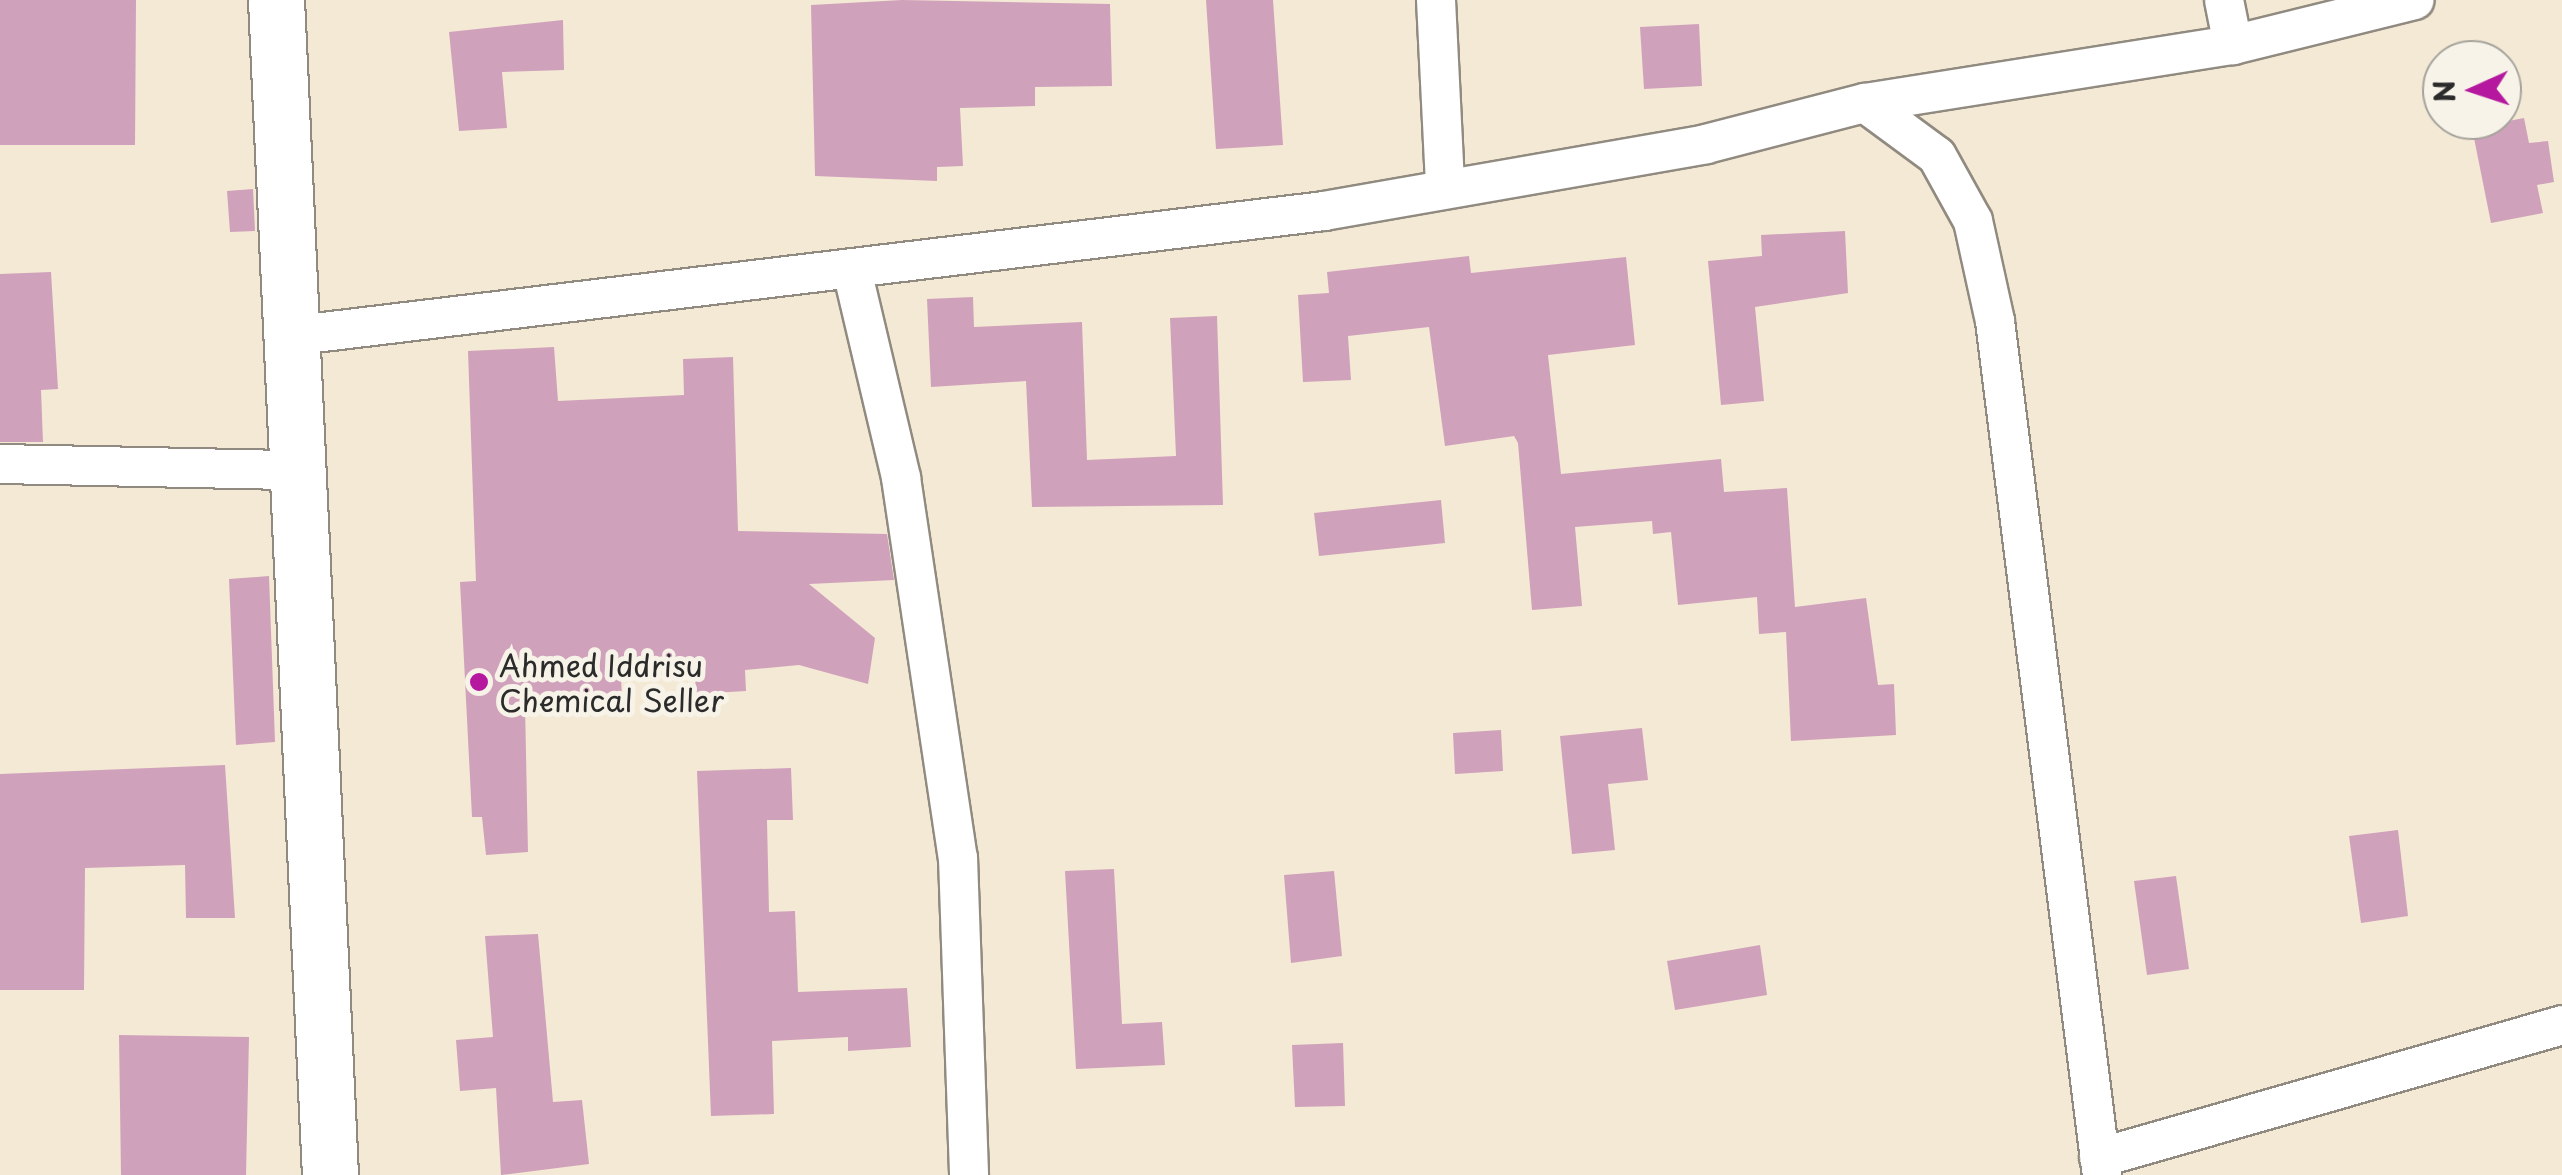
<!DOCTYPE html>
<html>
<head>
<meta charset="utf-8">
<style>
	body { margin:0 }
	#map { position:relative; width:2562px; height:1175px; overflow:hidden; background:#f4e9d4; font-family:"Playpen Sans",sans-serif }
	div>[style] { position:absolute }
	.building>* { inset:0; background:#d0a1bb }
	.roads { filter:drop-shadow(2px 0 #908a80) drop-shadow(-2px 0 #908a80) drop-shadow(0 2px #908a80) drop-shadow(0 -2px #908a80) }
	.minor>* { height:38px; margin:-19px; padding:0 19px; transform-origin:19px; border-radius:19px; background:#fff }
	.secondary>* { height:55px; margin:-27.5px; padding:0 27.5px; transform-origin:27.5px; border-radius:27.5px; background:#fff }
	.dots>* { width:28px; height:28px; translate:-50% -50%; box-sizing:border-box; border:5px solid #f7f3e8; border-radius:50% }
	span { translate:-50% -50%; white-space:nowrap; text-align:center; line-height:1.15; -webkit-text-stroke:10px #f7f3e8; paint-order:stroke }
	.poi-label { font-size:30px; color:#2b2b2b }
	.left { translate:0 -50%; text-align:left }
	.north { position:absolute; left:2422px; top:40px; width:100px; height:100px; box-sizing:border-box; background:#f7f3e8; border:2px solid #a5a39c; border-radius:50%; rotate:267deg; font-size:28px; font-weight:700; line-height:40px; text-align:center; color:#2b2b2b }
	.north::after { content:''; display:block; margin:auto; width:35px; height:45px; background:#b5179e; clip-path:polygon(50% 0,100% 100%,50% 72%,0 100%) }
</style>
</head>
<body>
<div id="map">
	<div class="building">
		<div style="clip-path:polygon(0 0,136px 0,135px 145px,0 145px)"></div>
		<div style="clip-path:polygon(902px 0,1110px 4px,1112px 86px,1035px 87px,1035px 106px,960px 108px,963px 166px,937px 167px,937px 181px,815px 176px,811px 5px)"></div>
		<div style="clip-path:polygon(1206px 0,1273px 0,1283px 145px,1216px 149px)"></div>
		<div style="clip-path:polygon(563px 20px,564px 70px,502px 72px,507px 128px,459px 131px,449px 32px)"></div>
		<div style="clip-path:polygon(1699px 24px,1702px 86px,1644px 89px,1640px 27px)"></div>
		<div style="clip-path:polygon(2524px 118px,2529px 143px,2548px 141px,2554px 182px,2537px 185px,2543px 213px,2491px 223px,2472px 128px)"></div>
		<div style="clip-path:polygon(253px 189px,255px 231px,230px 232px,227px 191px)"></div>
		<div style="clip-path:polygon(1845px 231px,1848px 293px,1755px 307px,1764px 401px,1721px 405px,1708px 261px,1762px 256px,1761px 235px)"></div>
		<div style="clip-path:polygon(1469px 256px,1471px 273px,1626px 257px,1635px 345px,1548px 355px,1561px 474px,1721px 459px,1724px 492px,1787px 488px,1795px 607px,1866px 598px,1878px 685px,1894px 684px,1896px 735px,1791px 741px,1786px 632px,1759px 634px,1757px 597px,1678px 605px,1671px 532px,1653px 534px,1652px 521px,1575px 527px,1582px 606px,1532px 610px,1518px 443px,1514px 436px,1445px 446px,1429px 327px,1348px 336px,1351px 380px,1303px 382px,1298px 295px,1329px 293px,1327px 272px)"></div>
		<div style="clip-path:polygon(51px 272px,58px 389px,41px 390px,43px 442px,0 442px,0 274px)"></div>
		<div style="clip-path:polygon(973px 297px,974px 327px,1082px 322px,1087px 460px,1176px 456px,1170px 318px,1217px 316px,1223px 505px,1032px 507px,1026px 381px,931px 387px,927px 299px)"></div>
		<div style="clip-path:polygon(554px 347px,558px 401px,684px 395px,683px 359px,733px 357px,738px 531px,887px 534px,894px 580px,809px 584px,875px 638px,868px 684px,799px 665px,745px 670px,746px 691px,696px 694px,695px 673px,621px 677px,622px 700px,525px 705px,528px 852px,486px 855px,482px 817px,472px 817px,460px 582px,476px 581px,468px 351px)"></div>
		<div style="clip-path:polygon(1441px 500px,1445px 543px,1319px 556px,1314px 513px)"></div>
		<div style="clip-path:polygon(269px 576px,275px 742px,236px 745px,229px 579px)"></div>
		<div style="clip-path:polygon(1642px 728px,1648px 780px,1608px 784px,1615px 850px,1572px 854px,1560px 736px)"></div>
		<div style="clip-path:polygon(1501px 730px,1503px 771px,1455px 774px,1453px 733px)"></div>
		<div style="clip-path:polygon(225px 765px,235px 918px,186px 918px,185px 865px,85px 868px,84px 990px,0 990px,0 774px)"></div>
		<div style="clip-path:polygon(791px 768px,793px 820px,767px 820px,769px 912px,795px 911px,798px 992px,907px 988px,911px 1047px,848px 1051px,848px 1037px,772px 1041px,774px 1114px,711px 1116px,697px 771px)"></div>
		<div style="clip-path:polygon(2398px 830px,2408px 916px,2361px 923px,2349px 836px)"></div>
		<div style="clip-path:polygon(1114px 869px,1122px 1024px,1162px 1022px,1165px 1065px,1076px 1069px,1065px 871px)"></div>
		<div style="clip-path:polygon(1334px 871px,1342px 956px,1291px 963px,1284px 875px)"></div>
		<div style="clip-path:polygon(2176px 876px,2189px 969px,2147px 975px,2134px 881px)"></div>
		<div style="clip-path:polygon(538px 934px,553px 1102px,582px 1100px,589px 1164px,501px 1175px,496px 1088px,460px 1091px,456px 1040px,493px 1037px,485px 936px)"></div>
		<div style="clip-path:polygon(1760px 945px,1767px 995px,1675px 1010px,1667px 961px)"></div>
		<div style="clip-path:polygon(119px 1035px,249px 1037px,246px 1175px,121px 1175px)"></div>
		<div style="clip-path:polygon(1343px 1043px,1345px 1106px,1295px 1107px,1292px 1045px)"></div>
	</div>
	<div class="roads">
		<div class="minor">
			<div style="left:1436px;top:0;width:183px;rotate:87.2deg"></div>
			<div style="left:2224px;top:0;width:46px;rotate:78.7deg"></div>
			<div style="left:1865px;top:103px;width:89px;rotate:36.4deg"></div>
			<div style="left:1937px;top:156px;width:74px;rotate:61deg"></div>
			<div style="left:1973px;top:221px;width:102px;rotate:77.6deg"></div>
			<div style="left:1995px;top:321px;width:861px;rotate:82.86deg"></div>
			<div style="left:852px;top:270px;width:214px;rotate:76.7deg"></div>
			<div style="left:901px;top:478px;width:384px;rotate:81.5deg"></div>
			<div style="left:958px;top:858px;width:317px;rotate:88deg"></div>
			<div style="left:290px;top:336px;width:1042px;rotate:-6.89deg"></div>
			<div style="left:1324px;top:211px;width:388px;rotate:-9.9deg"></div>
			<div style="left:1706px;top:144px;width:164px;rotate:-14.5deg"></div>
			<div style="left:1865px;top:103px;width:373px;rotate:-9deg"></div>
			<div style="left:2233px;top:45px;width:187px;rotate:-13.9deg"></div>
			<div style="left:0;top:464px;width:297px;rotate:1.2deg"></div>
			<div style="left:2099px;top:1158px;width:482px;rotate:-16deg"></div>
		</div>
		<div class="secondary">
			<div style="left:276px;top:0;width:1176px;rotate:87.37deg"></div>
		</div>
	</div>
	<div class="dots">
		<div style="left:479px;top:682px;background:#b5179e"></div>
	</div>
	<div class="poi-label">
		<span class="left" style="left:499px;top:682px">Ahmed Iddrisu<br>Chemical Seller</span>
	</div>
	<div class="north">N</div>
</div>
</body>
</html>
